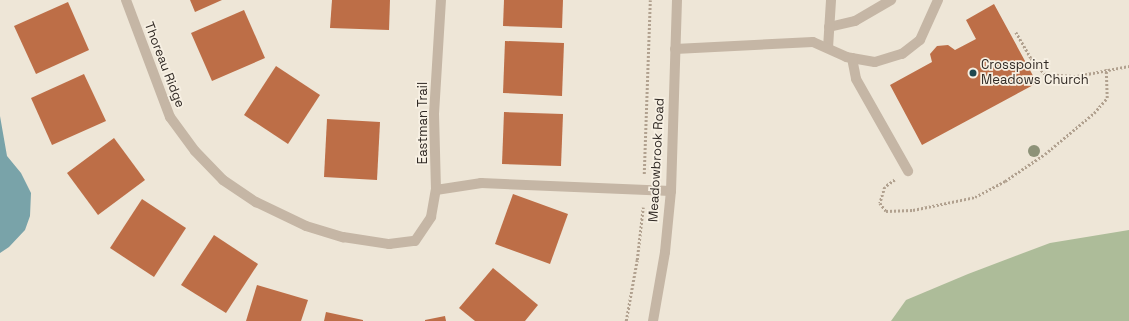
<!DOCTYPE html>
<html>
<head>
<meta charset="utf-8">
<style>
	body { margin:0 }
	#map { position:relative; width:1129px; height:321px; overflow:hidden; background:#eee6d7; font-family:"Space Grotesk",sans-serif }
	div>[style] { position:absolute }
	.green>* { inset:0; background:#adbc99 }
	.water>* { inset:0; background:#79a3a9 }
	.building>* { inset:0; background:#bd6e47 }
	.path>* { height:2.5px; margin-top:-1.25px; transform-origin:0; background:repeating-linear-gradient(90deg,#b1a18f 0 2px,transparent 0 4px) }
	.service>* { height:10px; margin:-5px; padding:0 5px; transform-origin:5px; border-radius:5px; background:#c5b6a5 }
	.minor>* { height:10px; margin:-5px; padding:0 5px; transform-origin:5px; border-radius:5px; background:#c5b6a5 }
	.tertiary>* { height:10px; margin:-5px; padding:0 5px; transform-origin:5px; border-radius:5px; background:#c5b6a5 }
	.trees>* { width:12px; height:12px; margin:-6px; border-radius:50%; background:#8d9278 }
	.dots>* { width:11px; height:11px; translate:-50% -50%; box-sizing:border-box; border:2px solid #f7f0e3; border-radius:50% }
	span { translate:-50% -50%; white-space:nowrap; text-align:center; line-height:1.15; -webkit-text-stroke:3.5px #f7f0e3; paint-order:stroke }
	.street-label { font-size:13px; color:#312a25 }
	.poi-label { font-size:13px; color:#312a25 }
	.left { translate:0 -50%; text-align:left }
</style>
</head>
<body>
<div id="map">
	<div class="green">
		<div style="clip-path:polygon(1129px 230px,1129px 321px,891px 321px,906px 300px,968px 274px,1050px 243px)"></div>
	</div>
	<div class="water">
		<div style="clip-path:polygon(0 116px,7px 156px,21px 173px,31px 193px,30px 216px,25px 230px,9px 247px,0 253px)"></div>
	</div>
	<div class="building">
		<div style="clip-path:polygon(190px 0,222px 0,195px 12px)"></div>
		<div style="clip-path:polygon(332px 0,390px 0,389px 30px,330px 28px)"></div>
		<div style="clip-path:polygon(504px 0,563px 0,562px 28px,503px 26px)"></div>
		<div style="clip-path:polygon(68px 2px,89px 50px,36px 74px,14px 26px)"></div>
		<div style="clip-path:polygon(994px 4px,1037px 83px,922px 145px,890px 85px,932px 62px,930px 54px,937px 46px,948px 45px,955px 50px,976px 39px,966px 20px)"></div>
		<div style="clip-path:polygon(244px 10px,265px 58px,212px 81px,191px 33px)"></div>
		<div style="clip-path:polygon(505px 41px,564px 43px,562px 96px,503px 93px)"></div>
		<div style="clip-path:polygon(276px 66px,320px 95px,288px 144px,244px 115px)"></div>
		<div style="clip-path:polygon(84px 74px,106px 121px,52px 145px,31px 98px)"></div>
		<div style="clip-path:polygon(504px 112px,563px 114px,561px 166px,502px 164px)"></div>
		<div style="clip-path:polygon(327px 119px,380px 122px,377px 180px,324px 177px)"></div>
		<div style="clip-path:polygon(114px 138px,145px 180px,98px 215px,67px 173px)"></div>
		<div style="clip-path:polygon(513px 194px,568px 214px,550px 264px,495px 244px)"></div>
		<div style="clip-path:polygon(142px 199px,186px 228px,154px 277px,110px 248px)"></div>
		<div style="clip-path:polygon(214px 235px,258px 264px,226px 313px,181px 285px)"></div>
		<div style="clip-path:polygon(493px 268px,538px 305px,525px 321px,475px 321px,459px 308px)"></div>
		<div style="clip-path:polygon(257px 285px,308px 300px,301px 321px,246px 321px)"></div>
		<div style="clip-path:polygon(326px 312px,363px 320px,363px 321px,324px 321px)"></div>
		<div style="clip-path:polygon(445px 316px,446px 321px,425px 321px,425px 320px)"></div>
	</div>
	<div class="path">
		<div style="left:1016px;top:32px;width:30px;rotate:60deg"></div>
		<div style="left:1031px;top:58px;width:21px;rotate:49deg"></div>
		<div style="left:1045px;top:74px;width:32px;rotate:4deg"></div>
		<div style="left:1077px;top:76px;width:53px;rotate:-10.9deg"></div>
		<div style="left:644px;top:174px;width:174px;rotate:-88deg"></div>
		<div style="left:895px;top:180px;width:12px;rotate:145deg"></div>
		<div style="left:885px;top:187px;width:17px;rotate:107deg"></div>
		<div style="left:880px;top:203px;width:10px;rotate:53deg"></div>
		<div style="left:886px;top:211px;width:27px;rotate:-2deg"></div>
		<div style="left:913px;top:210px;width:63px;rotate:-11.8deg"></div>
		<div style="left:975px;top:197px;width:34px;rotate:-28deg"></div>
		<div style="left:1005px;top:181px;width:48px;rotate:-34deg"></div>
		<div style="left:1045px;top:154px;width:64px;rotate:-39.9deg"></div>
		<div style="left:1094px;top:113px;width:20px;rotate:-49deg"></div>
		<div style="left:1107px;top:98px;width:29px;rotate:-92deg"></div>
		<div style="left:626px;top:321px;width:62px;rotate:-79.8deg"></div>
		<div style="left:637px;top:260px;width:53px;rotate:-83.5deg"></div>
	</div>
	<div class="service">
		<div style="left:829px;top:27px;width:27px;rotate:-13deg"></div>
		<div style="left:855px;top:21px;width:42px;rotate:-30.3deg"></div>
		<div style="left:828px;top:48px;width:48px;rotate:-86.4deg"></div>
		<div style="left:675px;top:49px;width:138px;rotate:-2.9deg"></div>
		<div style="left:813px;top:42px;width:36px;rotate:24deg"></div>
		<div style="left:846px;top:57px;width:29px;rotate:10deg"></div>
		<div style="left:875px;top:62px;width:28px;rotate:-17deg"></div>
		<div style="left:902px;top:54px;width:23px;rotate:-38deg"></div>
		<div style="left:920px;top:40px;width:44px;rotate:-65.8deg"></div>
		<div style="left:852px;top:58px;width:21px;rotate:79deg"></div>
		<div style="left:856px;top:79px;width:106px;rotate:60.5deg"></div>
		<div style="left:436px;top:190px;width:46px;rotate:-8.8deg"></div>
		<div style="left:481px;top:183px;width:190px;rotate:2.4deg"></div>
	</div>
	<div class="minor">
		<div style="left:126px;top:0;width:125px;rotate:69.4deg"></div>
		<div style="left:170px;top:117px;width:42px;rotate:53.7deg"></div>
		<div style="left:195px;top:151px;width:40px;rotate:46deg"></div>
		<div style="left:223px;top:180px;width:40px;rotate:34deg"></div>
		<div style="left:256px;top:202px;width:55px;rotate:25.6deg"></div>
		<div style="left:306px;top:226px;width:39px;rotate:17deg"></div>
		<div style="left:343px;top:237px;width:47px;rotate:8.7deg"></div>
		<div style="left:389px;top:244px;width:26px;rotate:-7deg"></div>
		<div style="left:415px;top:241px;width:29px;rotate:-56deg"></div>
		<div style="left:431px;top:217px;width:27px;rotate:-80deg"></div>
		<div style="left:436px;top:190px;width:76px;rotate:-91.5deg"></div>
		<div style="left:434px;top:114px;width:114px;rotate:-86.5deg"></div>
	</div>
	<div class="tertiary">
		<div style="left:653px;top:321px;width:70px;rotate:-80.1deg"></div>
		<div style="left:665px;top:252px;width:61px;rotate:-84.4deg"></div>
		<div style="left:671px;top:191px;width:191px;rotate:-88.2deg"></div>
	</div>
	<div class="trees">
		<div style="left:1034px;top:151px"></div>
	</div>
	<div class="dots">
		<div style="left:973px;top:73px;background:#1e484f"></div>
	</div>
	<div class="street-label">
		<span style="left:164px;top:65px;rotate:69deg">Thoreau Ridge</span>
		<span style="left:423px;top:123px;rotate:-90deg">Eastman Trail</span>
		<span style="left:657px;top:160px;rotate:-87deg">Meadowbrook Road</span>
	</div>
	<div class="poi-label">
		<span class="left" style="left:981px;top:73px">Crosspoint<br>Meadows Church</span>
	</div>
</div>
</body>
</html>
